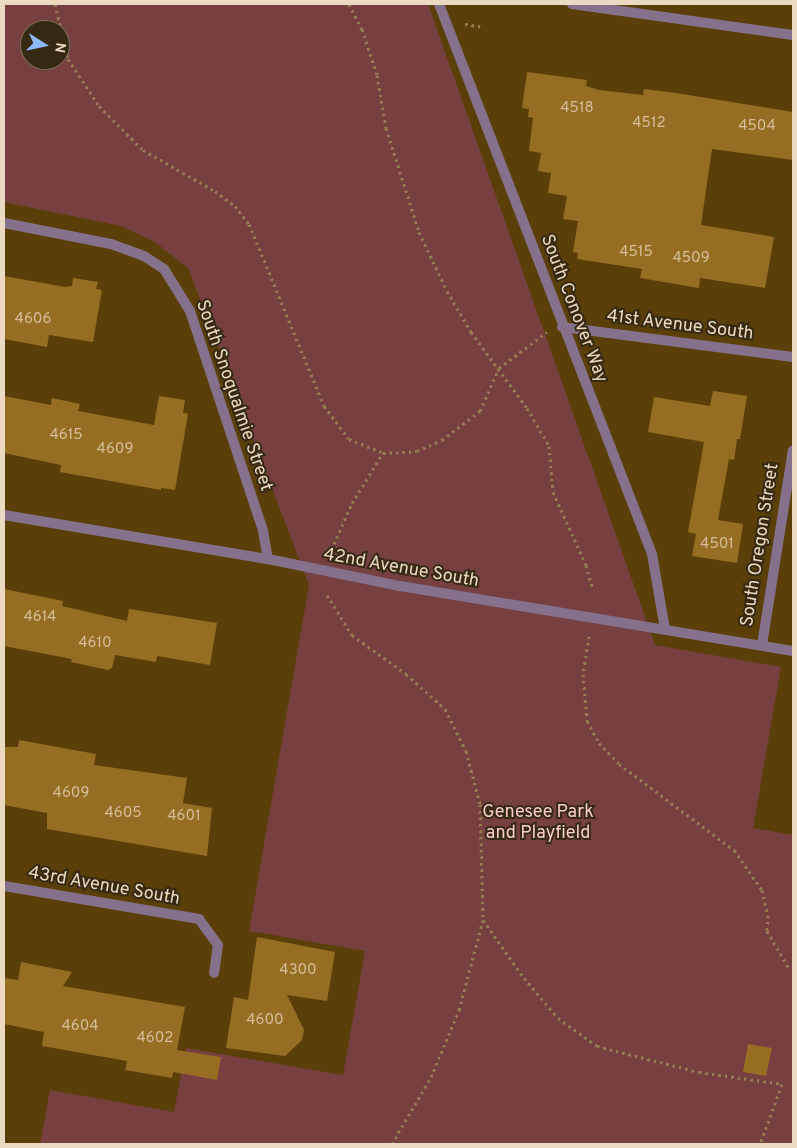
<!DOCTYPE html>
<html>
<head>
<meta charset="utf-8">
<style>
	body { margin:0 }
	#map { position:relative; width:797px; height:1148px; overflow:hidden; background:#5a3f09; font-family:Overpass,sans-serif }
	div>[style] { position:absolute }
	.green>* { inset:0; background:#764041 }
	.building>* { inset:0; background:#966e23 }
	.path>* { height:3px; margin-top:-1.5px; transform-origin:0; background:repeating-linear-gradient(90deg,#957e54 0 2.5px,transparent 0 6.5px) }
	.lane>* { height:10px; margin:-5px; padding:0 5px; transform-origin:5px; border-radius:5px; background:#85718b }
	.street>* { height:10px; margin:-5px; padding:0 5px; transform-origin:5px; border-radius:5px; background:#85718b }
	span { translate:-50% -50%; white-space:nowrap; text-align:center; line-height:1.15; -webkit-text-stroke:4px #352914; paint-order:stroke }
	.number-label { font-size:15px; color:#d6bf9a }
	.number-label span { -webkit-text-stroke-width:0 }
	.street-label { font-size:18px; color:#ebdac1 }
	.park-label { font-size:18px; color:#fbcccc }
	.frame { position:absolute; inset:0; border:5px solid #ebdac1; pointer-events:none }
	.north { position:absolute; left:20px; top:20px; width:50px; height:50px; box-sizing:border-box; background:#352914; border:1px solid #7e7059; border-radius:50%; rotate:100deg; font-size:14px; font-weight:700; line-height:20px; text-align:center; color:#ebdac1 }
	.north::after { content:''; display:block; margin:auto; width:18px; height:22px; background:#8db9fc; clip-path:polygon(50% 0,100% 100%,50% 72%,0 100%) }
</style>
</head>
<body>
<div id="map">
	<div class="green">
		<div style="clip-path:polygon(evenodd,4px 4px,428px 4px,655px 645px,781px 667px,753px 828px,793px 835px,793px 1144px,40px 1144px,50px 1090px,174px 1112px,186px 1048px,343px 1075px,365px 951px,249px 931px,309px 585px,188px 268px,155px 242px,121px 226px,4px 202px,4px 4px,30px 30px,60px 30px,60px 60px,30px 60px,30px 30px)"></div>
	</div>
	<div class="building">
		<div style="clip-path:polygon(527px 72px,587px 80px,586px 86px,599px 90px,643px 95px,644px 89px,676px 93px,793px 112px,793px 160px,712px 149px,701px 225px,774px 237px,765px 288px,700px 278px,699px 288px,640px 278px,642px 269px,577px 259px,578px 253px,573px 252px,578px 221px,563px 219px,567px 196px,548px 193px,551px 173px,538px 171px,541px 153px,529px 151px,533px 118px,528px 117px,529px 109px,522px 108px)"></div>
		<div style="clip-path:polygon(4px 276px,65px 287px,72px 286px,73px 278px,98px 282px,96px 289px,102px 290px,93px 342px,49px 335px,47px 347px,4px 339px)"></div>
		<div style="clip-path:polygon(713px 391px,747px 396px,740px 439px,737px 439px,734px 460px,729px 459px,718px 520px,743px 524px,737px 563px,692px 556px,696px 534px,688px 532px,704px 442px,648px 432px,654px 397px,710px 406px)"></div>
		<div style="clip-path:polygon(4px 396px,51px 405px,52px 398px,80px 404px,78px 411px,154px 425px,159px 396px,185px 400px,183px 413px,188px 414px,175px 490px,161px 488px,161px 490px,60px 472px,61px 465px,4px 453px)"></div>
		<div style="clip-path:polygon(4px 589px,63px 601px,62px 606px,127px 621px,129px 609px,217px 623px,210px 665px,157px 656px,156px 662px,115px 655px,112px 668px,108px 670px,71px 662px,72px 659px,4px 646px)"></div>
		<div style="clip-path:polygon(19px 740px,96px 754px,94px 765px,187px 778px,183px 803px,212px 808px,207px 856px,47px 829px,47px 813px,4px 805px,4px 747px,18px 747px)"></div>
		<div style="clip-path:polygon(257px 937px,335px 952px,327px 1001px,287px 995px,304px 1030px,302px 1040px,285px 1056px,226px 1048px,234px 997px,248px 1000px)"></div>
		<div style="clip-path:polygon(21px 962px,72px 972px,63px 986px,185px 1007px,177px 1050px,221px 1057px,217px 1080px,173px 1072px,172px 1078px,125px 1070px,127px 1061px,42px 1046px,44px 1032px,4px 1024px,4px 978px,18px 980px)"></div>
		<div style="clip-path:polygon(748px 1044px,772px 1048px,766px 1076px,743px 1072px)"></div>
	</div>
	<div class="path">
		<div style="left:55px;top:4px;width:57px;rotate:76.7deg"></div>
		<div style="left:68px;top:59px;width:56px;rotate:56.6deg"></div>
		<div style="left:99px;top:106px;width:62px;rotate:45deg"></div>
		<div style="left:143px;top:150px;width:83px;rotate:29.7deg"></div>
		<div style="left:215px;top:191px;width:25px;rotate:37deg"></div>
		<div style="left:235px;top:206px;width:23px;rotate:52deg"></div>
		<div style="left:249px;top:224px;width:197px;rotate:67.6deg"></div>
		<div style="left:324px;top:406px;width:41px;rotate:52.9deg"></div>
		<div style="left:349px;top:439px;width:37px;rotate:22deg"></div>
		<div style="left:383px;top:453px;width:34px;rotate:-3deg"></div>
		<div style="left:417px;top:451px;width:27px;rotate:-24deg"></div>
		<div style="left:442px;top:440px;width:48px;rotate:-37.3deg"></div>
		<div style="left:480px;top:411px;width:47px;rotate:-66.2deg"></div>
		<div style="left:499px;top:368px;width:60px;rotate:-36.9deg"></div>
		<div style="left:349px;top:4px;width:28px;rotate:63deg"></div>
		<div style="left:362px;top:29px;width:48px;rotate:71.9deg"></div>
		<div style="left:377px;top:75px;width:54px;rotate:80.4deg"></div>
		<div style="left:386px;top:128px;width:109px;rotate:72.4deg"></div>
		<div style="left:419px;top:232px;width:65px;rotate:64.6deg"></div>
		<div style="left:447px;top:291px;width:48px;rotate:59.7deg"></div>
		<div style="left:471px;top:332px;width:94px;rotate:53.6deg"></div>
		<div style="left:527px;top:408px;width:44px;rotate:59.9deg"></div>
		<div style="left:549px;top:446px;width:46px;rotate:85deg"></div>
		<div style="left:553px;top:492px;width:80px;rotate:65.7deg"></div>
		<div style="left:586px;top:565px;width:26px;rotate:74deg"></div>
		<div style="left:465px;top:24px;width:19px;rotate:9deg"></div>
		<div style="left:334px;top:544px;width:45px;rotate:-66.3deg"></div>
		<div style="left:352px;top:503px;width:59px;rotate:-58.2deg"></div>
		<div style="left:327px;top:595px;width:47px;rotate:58deg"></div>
		<div style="left:352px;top:635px;width:67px;rotate:35.8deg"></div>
		<div style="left:406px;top:674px;width:52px;rotate:41.9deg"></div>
		<div style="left:445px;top:709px;width:47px;rotate:63.4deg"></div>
		<div style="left:466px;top:751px;width:55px;rotate:75.2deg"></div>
		<div style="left:480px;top:804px;width:116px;rotate:88.5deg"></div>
		<div style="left:483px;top:920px;width:71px;rotate:54.7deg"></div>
		<div style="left:524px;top:978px;width:52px;rotate:49.6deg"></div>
		<div style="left:558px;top:1018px;width:48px;rotate:35.7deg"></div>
		<div style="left:597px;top:1046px;width:105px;rotate:14.3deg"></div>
		<div style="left:699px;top:1072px;width:84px;rotate:8.2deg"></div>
		<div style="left:782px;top:1084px;width:64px;rotate:110.1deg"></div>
		<div style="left:589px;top:636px;width:38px;rotate:99deg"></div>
		<div style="left:583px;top:674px;width:47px;rotate:85.1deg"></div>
		<div style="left:587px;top:721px;width:25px;rotate:61deg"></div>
		<div style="left:599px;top:743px;width:29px;rotate:46deg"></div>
		<div style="left:619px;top:764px;width:144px;rotate:36.8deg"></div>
		<div style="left:734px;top:850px;width:49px;rotate:55deg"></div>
		<div style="left:762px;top:890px;width:26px;rotate:77deg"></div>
		<div style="left:768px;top:915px;width:16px;rotate:94deg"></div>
		<div style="left:767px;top:931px;width:42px;rotate:59.7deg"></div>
		<div style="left:392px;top:1144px;width:78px;rotate:-59.8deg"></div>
		<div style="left:431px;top:1077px;width:73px;rotate:-67.3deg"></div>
		<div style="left:459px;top:1010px;width:93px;rotate:-75.1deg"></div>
	</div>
	<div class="lane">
		<div style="left:199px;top:919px;width:32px;rotate:54deg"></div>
		<div style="left:218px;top:945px;width:28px;rotate:98deg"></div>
	</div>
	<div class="street">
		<div style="left:439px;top:4px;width:590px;rotate:68.83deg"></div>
		<div style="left:652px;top:554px;width:76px;rotate:80.2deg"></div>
		<div style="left:572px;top:4px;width:223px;rotate:8deg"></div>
		<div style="left:4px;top:223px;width:109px;rotate:11.1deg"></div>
		<div style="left:111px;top:244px;width:35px;rotate:20deg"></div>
		<div style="left:144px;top:256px;width:24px;rotate:33deg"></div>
		<div style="left:164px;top:269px;width:49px;rotate:58.2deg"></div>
		<div style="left:190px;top:311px;width:232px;rotate:71.6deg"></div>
		<div style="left:263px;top:531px;width:28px;rotate:80deg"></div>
		<div style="left:562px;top:327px;width:233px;rotate:7.4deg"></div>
		<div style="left:4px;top:515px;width:268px;rotate:9.5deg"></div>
		<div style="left:268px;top:559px;width:135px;rotate:11.6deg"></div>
		<div style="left:400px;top:586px;width:398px;rotate:9.4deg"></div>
		<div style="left:762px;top:645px;width:197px;rotate:-81deg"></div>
		<div style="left:4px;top:886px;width:198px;rotate:9.6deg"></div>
	</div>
	<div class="number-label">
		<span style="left:577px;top:109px">4518</span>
		<span style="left:649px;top:124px">4512</span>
		<span style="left:757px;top:127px">4504</span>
		<span style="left:636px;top:253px">4515</span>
		<span style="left:691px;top:259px">4509</span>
		<span style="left:33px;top:320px">4606</span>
		<span style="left:66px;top:436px">4615</span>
		<span style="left:115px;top:450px">4609</span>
		<span style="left:717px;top:545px">4501</span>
		<span style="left:40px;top:618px">4614</span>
		<span style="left:95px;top:644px">4610</span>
		<span style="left:71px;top:794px">4609</span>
		<span style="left:123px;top:814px">4605</span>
		<span style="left:184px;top:817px">4601</span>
		<span style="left:298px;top:971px">4300</span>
		<span style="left:265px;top:1021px">4600</span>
		<span style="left:80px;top:1027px">4604</span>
		<span style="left:155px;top:1039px">4602</span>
	</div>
	<div class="street-label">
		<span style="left:573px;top:309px;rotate:69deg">South Conover Way</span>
		<span style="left:680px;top:326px;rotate:7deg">41st Avenue South</span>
		<span style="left:233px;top:396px;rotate:71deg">South Snoqualmie Street</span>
		<span style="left:761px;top:545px;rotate:-81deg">South Oregon Street</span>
		<span style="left:401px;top:569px;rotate:10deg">42nd Avenue South</span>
		<span style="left:104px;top:887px;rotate:10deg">43rd Avenue South</span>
	</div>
	<div class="park-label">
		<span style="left:538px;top:824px">Genesee Park<br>and Playfield</span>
	</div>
	<div class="frame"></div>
	<div class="north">N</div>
</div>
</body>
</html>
